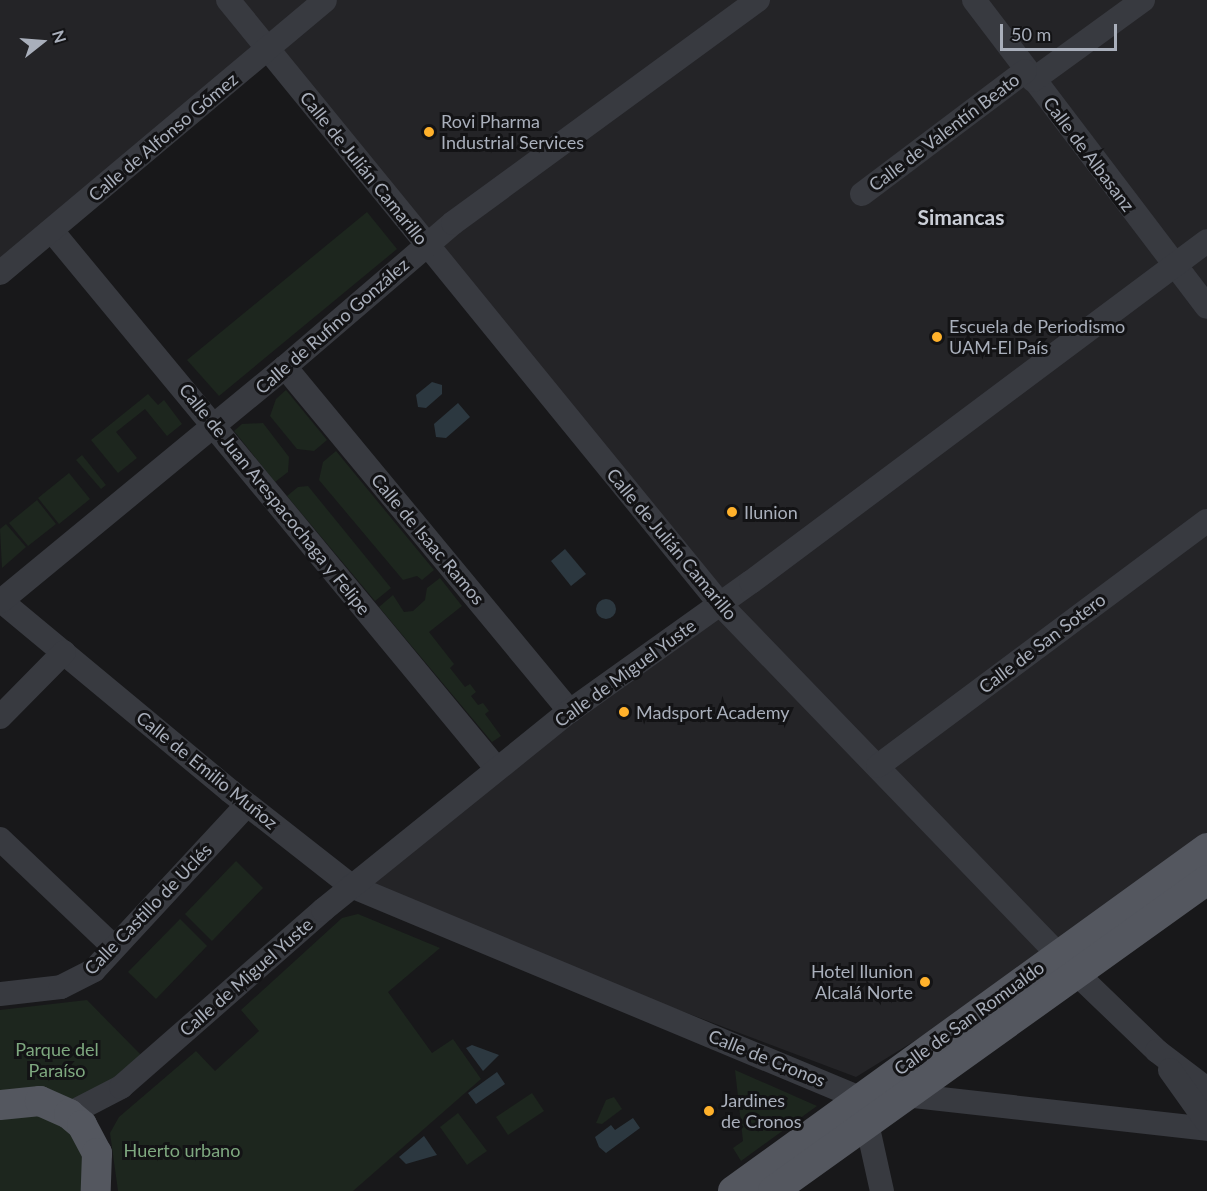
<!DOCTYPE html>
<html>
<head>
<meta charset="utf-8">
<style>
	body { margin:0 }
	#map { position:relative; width:1207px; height:1191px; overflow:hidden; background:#18181a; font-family:Lato,sans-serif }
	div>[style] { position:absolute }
	.built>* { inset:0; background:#242427 }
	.green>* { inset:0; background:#1d261e }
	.water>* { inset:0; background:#2c3840 }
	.round { border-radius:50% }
	.minor>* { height:24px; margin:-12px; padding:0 12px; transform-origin:12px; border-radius:12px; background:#383a40 }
	.major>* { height:30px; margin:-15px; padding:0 15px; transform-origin:15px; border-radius:15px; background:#54575f }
	.dots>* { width:16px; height:16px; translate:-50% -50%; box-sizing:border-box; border:3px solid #131315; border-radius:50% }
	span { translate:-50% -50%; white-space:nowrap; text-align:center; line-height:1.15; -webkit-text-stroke:6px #131315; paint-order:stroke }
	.poi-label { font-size:18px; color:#a9afbb }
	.left { translate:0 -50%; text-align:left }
	.right { translate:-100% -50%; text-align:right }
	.street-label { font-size:18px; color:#a9afbb }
	.park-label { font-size:18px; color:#7ea87f }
	.quarter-label { font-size:21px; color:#caced7; font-weight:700 }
	.north { position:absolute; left:12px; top:12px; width:60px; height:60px; -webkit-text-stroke:4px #131315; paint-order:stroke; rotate:73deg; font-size:16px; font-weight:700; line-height:24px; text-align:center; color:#a9afbb }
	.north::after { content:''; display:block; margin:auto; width:21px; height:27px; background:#a9afbb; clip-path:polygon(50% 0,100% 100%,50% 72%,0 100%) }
	.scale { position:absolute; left:1000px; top:24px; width:117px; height:27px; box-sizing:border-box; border:3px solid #a9afbb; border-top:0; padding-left:8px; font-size:18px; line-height:21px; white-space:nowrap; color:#a9afbb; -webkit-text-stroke:4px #131315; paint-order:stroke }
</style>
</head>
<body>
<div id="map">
	<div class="built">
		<div style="clip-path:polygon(0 0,1207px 0,1207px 848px,1096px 929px,856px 1077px,351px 886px,720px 604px,268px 47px,0 273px)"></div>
	</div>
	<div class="green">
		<div style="clip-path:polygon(367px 212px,397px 249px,219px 396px,187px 360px)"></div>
		<div style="clip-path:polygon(286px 390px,327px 440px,314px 451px,297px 449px,270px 416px,276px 399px)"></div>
		<div style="clip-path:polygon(148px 394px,158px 405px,164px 400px,182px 424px,167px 436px,145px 409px,116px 432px,137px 458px,118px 473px,91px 440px)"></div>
		<div style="clip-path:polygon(263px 423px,289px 457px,288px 472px,275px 482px,234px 431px,242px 424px)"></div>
		<div style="clip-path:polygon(336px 451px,434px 570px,422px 580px,417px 576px,403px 580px,319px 480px,323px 462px)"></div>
		<div style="clip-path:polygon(82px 455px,106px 485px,101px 489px,76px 460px)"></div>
		<div style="clip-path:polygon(69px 473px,90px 499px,59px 524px,38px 498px)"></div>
		<div style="clip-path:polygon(308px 486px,391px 588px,375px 601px,287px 496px,298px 487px)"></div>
		<div style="clip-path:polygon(37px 500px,56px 524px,28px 546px,9px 523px)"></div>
		<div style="clip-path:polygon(6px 524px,26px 547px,2px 568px,0 529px)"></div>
		<div style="clip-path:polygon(440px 578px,462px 606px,429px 632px,454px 664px,450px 668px,465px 687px,470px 684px,476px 692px,471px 696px,478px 705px,483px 703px,489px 711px,485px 714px,501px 736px,492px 742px,379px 607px,393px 595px,404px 612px,413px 611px,425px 600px,427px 588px)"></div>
		<div style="clip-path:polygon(236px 861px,263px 888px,212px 941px,185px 914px)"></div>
		<div style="clip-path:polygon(358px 914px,440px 948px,388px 992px,432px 1053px,453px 1039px,481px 1079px,353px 1191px,118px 1191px,110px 1133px,119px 1117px,196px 1051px,215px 1071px,259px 1031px,241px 1010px,342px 918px)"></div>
		<div style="clip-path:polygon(180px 919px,207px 946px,156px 999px,128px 972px)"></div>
		<div style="clip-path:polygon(87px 1000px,142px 1056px,89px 1110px,108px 1191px,0 1191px,0 1010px)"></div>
		<div style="clip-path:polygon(735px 1070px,817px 1106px,741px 1161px,733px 1148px,743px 1141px)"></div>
		<div style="clip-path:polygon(532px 1093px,544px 1111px,508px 1135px,496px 1117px)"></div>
		<div style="clip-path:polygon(614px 1097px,622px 1109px,602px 1124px,596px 1123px,606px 1100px)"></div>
		<div style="clip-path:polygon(458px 1113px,487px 1151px,467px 1165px,440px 1127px)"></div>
	</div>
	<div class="water">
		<div style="clip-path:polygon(432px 382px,442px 385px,442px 394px,426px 408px,418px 407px,416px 395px)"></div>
		<div style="clip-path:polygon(458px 403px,470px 417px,446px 438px,436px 437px,434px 424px)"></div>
		<div style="clip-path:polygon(565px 549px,586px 574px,571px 586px,551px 561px)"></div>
		<div class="round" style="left:596px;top:599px;width:20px;height:20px"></div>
		<div style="clip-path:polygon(472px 1045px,499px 1055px,483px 1071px,466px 1048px)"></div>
		<div style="clip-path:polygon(497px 1072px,505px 1084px,476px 1104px,468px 1093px)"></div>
		<div style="clip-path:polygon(633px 1118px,640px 1128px,606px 1153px,599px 1147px,595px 1137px,611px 1125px,615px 1130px)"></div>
		<div style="clip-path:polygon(424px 1136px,437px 1155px,406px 1164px,399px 1157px)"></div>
	</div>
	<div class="minor">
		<div style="left:228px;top:0;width:779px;rotate:50.83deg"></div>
		<div style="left:720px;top:604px;width:514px;rotate:46.02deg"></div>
		<div style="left:1077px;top:974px;width:111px;rotate:43.9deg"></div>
		<div style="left:1157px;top:1051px;width:63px;rotate:37.2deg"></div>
		<div style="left:974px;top:0;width:385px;rotate:52.8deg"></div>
		<div style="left:1033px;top:80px;width:136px;rotate:-36deg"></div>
		<div style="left:862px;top:194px;width:204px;rotate:-37deg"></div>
		<div style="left:52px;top:231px;width:698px;rotate:50.4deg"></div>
		<div style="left:0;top:273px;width:424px;rotate:-40deg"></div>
		<div style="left:285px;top:367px;width:447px;rotate:50.4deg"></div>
		<div style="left:0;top:600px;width:299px;rotate:39.7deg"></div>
		<div style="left:230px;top:791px;width:154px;rotate:38.1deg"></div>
		<div style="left:351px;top:886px;width:554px;rotate:22.63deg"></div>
		<div style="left:862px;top:1099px;width:43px;rotate:-5.3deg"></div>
		<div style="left:905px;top:1095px;width:304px;rotate:6.4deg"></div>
		<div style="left:1px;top:601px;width:368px;rotate:-39.5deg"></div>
		<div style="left:285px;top:367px;width:221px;rotate:-40.6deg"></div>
		<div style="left:453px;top:223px;width:378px;rotate:-36.2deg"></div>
		<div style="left:0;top:717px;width:91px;rotate:-45.4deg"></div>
		<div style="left:878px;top:766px;width:410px;rotate:-36.7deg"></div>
		<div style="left:0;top:839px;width:157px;rotate:43.5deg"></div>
		<div style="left:0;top:994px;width:61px;rotate:-6.5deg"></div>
		<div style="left:61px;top:987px;width:37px;rotate:-27deg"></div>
		<div style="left:94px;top:970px;width:225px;rotate:-47.2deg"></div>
		<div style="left:1170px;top:1070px;width:64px;rotate:54.6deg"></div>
		<div style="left:864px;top:1110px;width:83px;rotate:77.5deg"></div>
		<div style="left:69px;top:1114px;width:59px;rotate:-27.4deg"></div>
		<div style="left:121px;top:1087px;width:269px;rotate:-41.2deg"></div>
		<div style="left:323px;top:910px;width:317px;rotate:-38.9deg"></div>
		<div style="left:570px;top:711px;width:222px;rotate:-35.5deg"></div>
		<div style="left:751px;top:582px;width:569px;rotate:-36.79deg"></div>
	</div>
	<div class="major">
		<div style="left:0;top:1105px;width:40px;rotate:-5.7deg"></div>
		<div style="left:40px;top:1101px;width:32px;rotate:24deg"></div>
		<div style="left:69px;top:1114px;width:17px;rotate:40deg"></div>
		<div style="left:82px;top:1125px;width:32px;rotate:62deg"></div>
		<div style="left:97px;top:1153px;width:38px;rotate:92deg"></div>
		<div style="left:733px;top:1191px;width:585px;rotate:-35.89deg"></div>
		<div style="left:773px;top:1191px;width:534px;rotate:-35.62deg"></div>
	</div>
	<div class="dots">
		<div style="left:429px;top:132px;background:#ffb12b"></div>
		<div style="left:937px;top:337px;background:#ffb12b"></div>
		<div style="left:732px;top:512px;background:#ffb12b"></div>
		<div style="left:624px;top:712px;background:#ffb12b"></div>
		<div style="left:925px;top:982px;background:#ffb12b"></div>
		<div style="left:709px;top:1111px;background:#ffb12b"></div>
	</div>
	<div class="poi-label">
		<span class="left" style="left:441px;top:132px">Rovi Pharma<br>Industrial Services</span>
		<span class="left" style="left:949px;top:337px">Escuela de Periodismo<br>UAM-El País</span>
		<span class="left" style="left:744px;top:512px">Ilunion</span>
		<span class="left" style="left:636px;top:712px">Madsport Academy</span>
		<span class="right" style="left:913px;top:982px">Hotel Ilunion<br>Alcalá Norte</span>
		<span class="left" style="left:721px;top:1111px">Jardines<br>de Cronos</span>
	</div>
	<div class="street-label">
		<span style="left:944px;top:132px;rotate:-37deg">Calle de Valentín Beato</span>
		<span style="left:163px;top:137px;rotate:-40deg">Calle de Alfonso Gómez</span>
		<span style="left:1089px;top:154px;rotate:53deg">Calle de Albasanz</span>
		<span style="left:364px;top:168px;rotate:51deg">Calle de Julián Camarillo</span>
		<span style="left:332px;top:326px;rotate:-41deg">Calle de Rufino González</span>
		<span style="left:275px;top:499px;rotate:51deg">Calle de Juan Arespacochaga y Felipe</span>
		<span style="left:428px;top:539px;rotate:50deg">Calle de Isaac Ramos</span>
		<span style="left:672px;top:544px;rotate:50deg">Calle de Julián Camarillo</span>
		<span style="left:1042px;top:643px;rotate:-37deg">Calle de San Sotero</span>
		<span style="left:625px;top:673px;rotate:-36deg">Calle de Miguel Yuste</span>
		<span style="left:207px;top:770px;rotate:39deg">Calle de Emilio Muñoz</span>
		<span style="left:148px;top:909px;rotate:-46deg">Calle Castillo de Uclés</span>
		<span style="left:246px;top:977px;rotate:-41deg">Calle de Miguel Yuste</span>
		<span style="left:969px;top:1018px;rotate:-36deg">Calle de San Romualdo</span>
		<span style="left:767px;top:1058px;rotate:22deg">Calle de Cronos</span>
	</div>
	<div class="park-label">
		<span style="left:57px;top:1060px">Parque del<br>Paraíso</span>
		<span style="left:182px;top:1150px">Huerto urbano</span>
	</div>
	<div class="quarter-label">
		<span style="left:961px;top:217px">Simancas</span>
	</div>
	<div class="north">N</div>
	<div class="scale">50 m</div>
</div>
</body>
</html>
